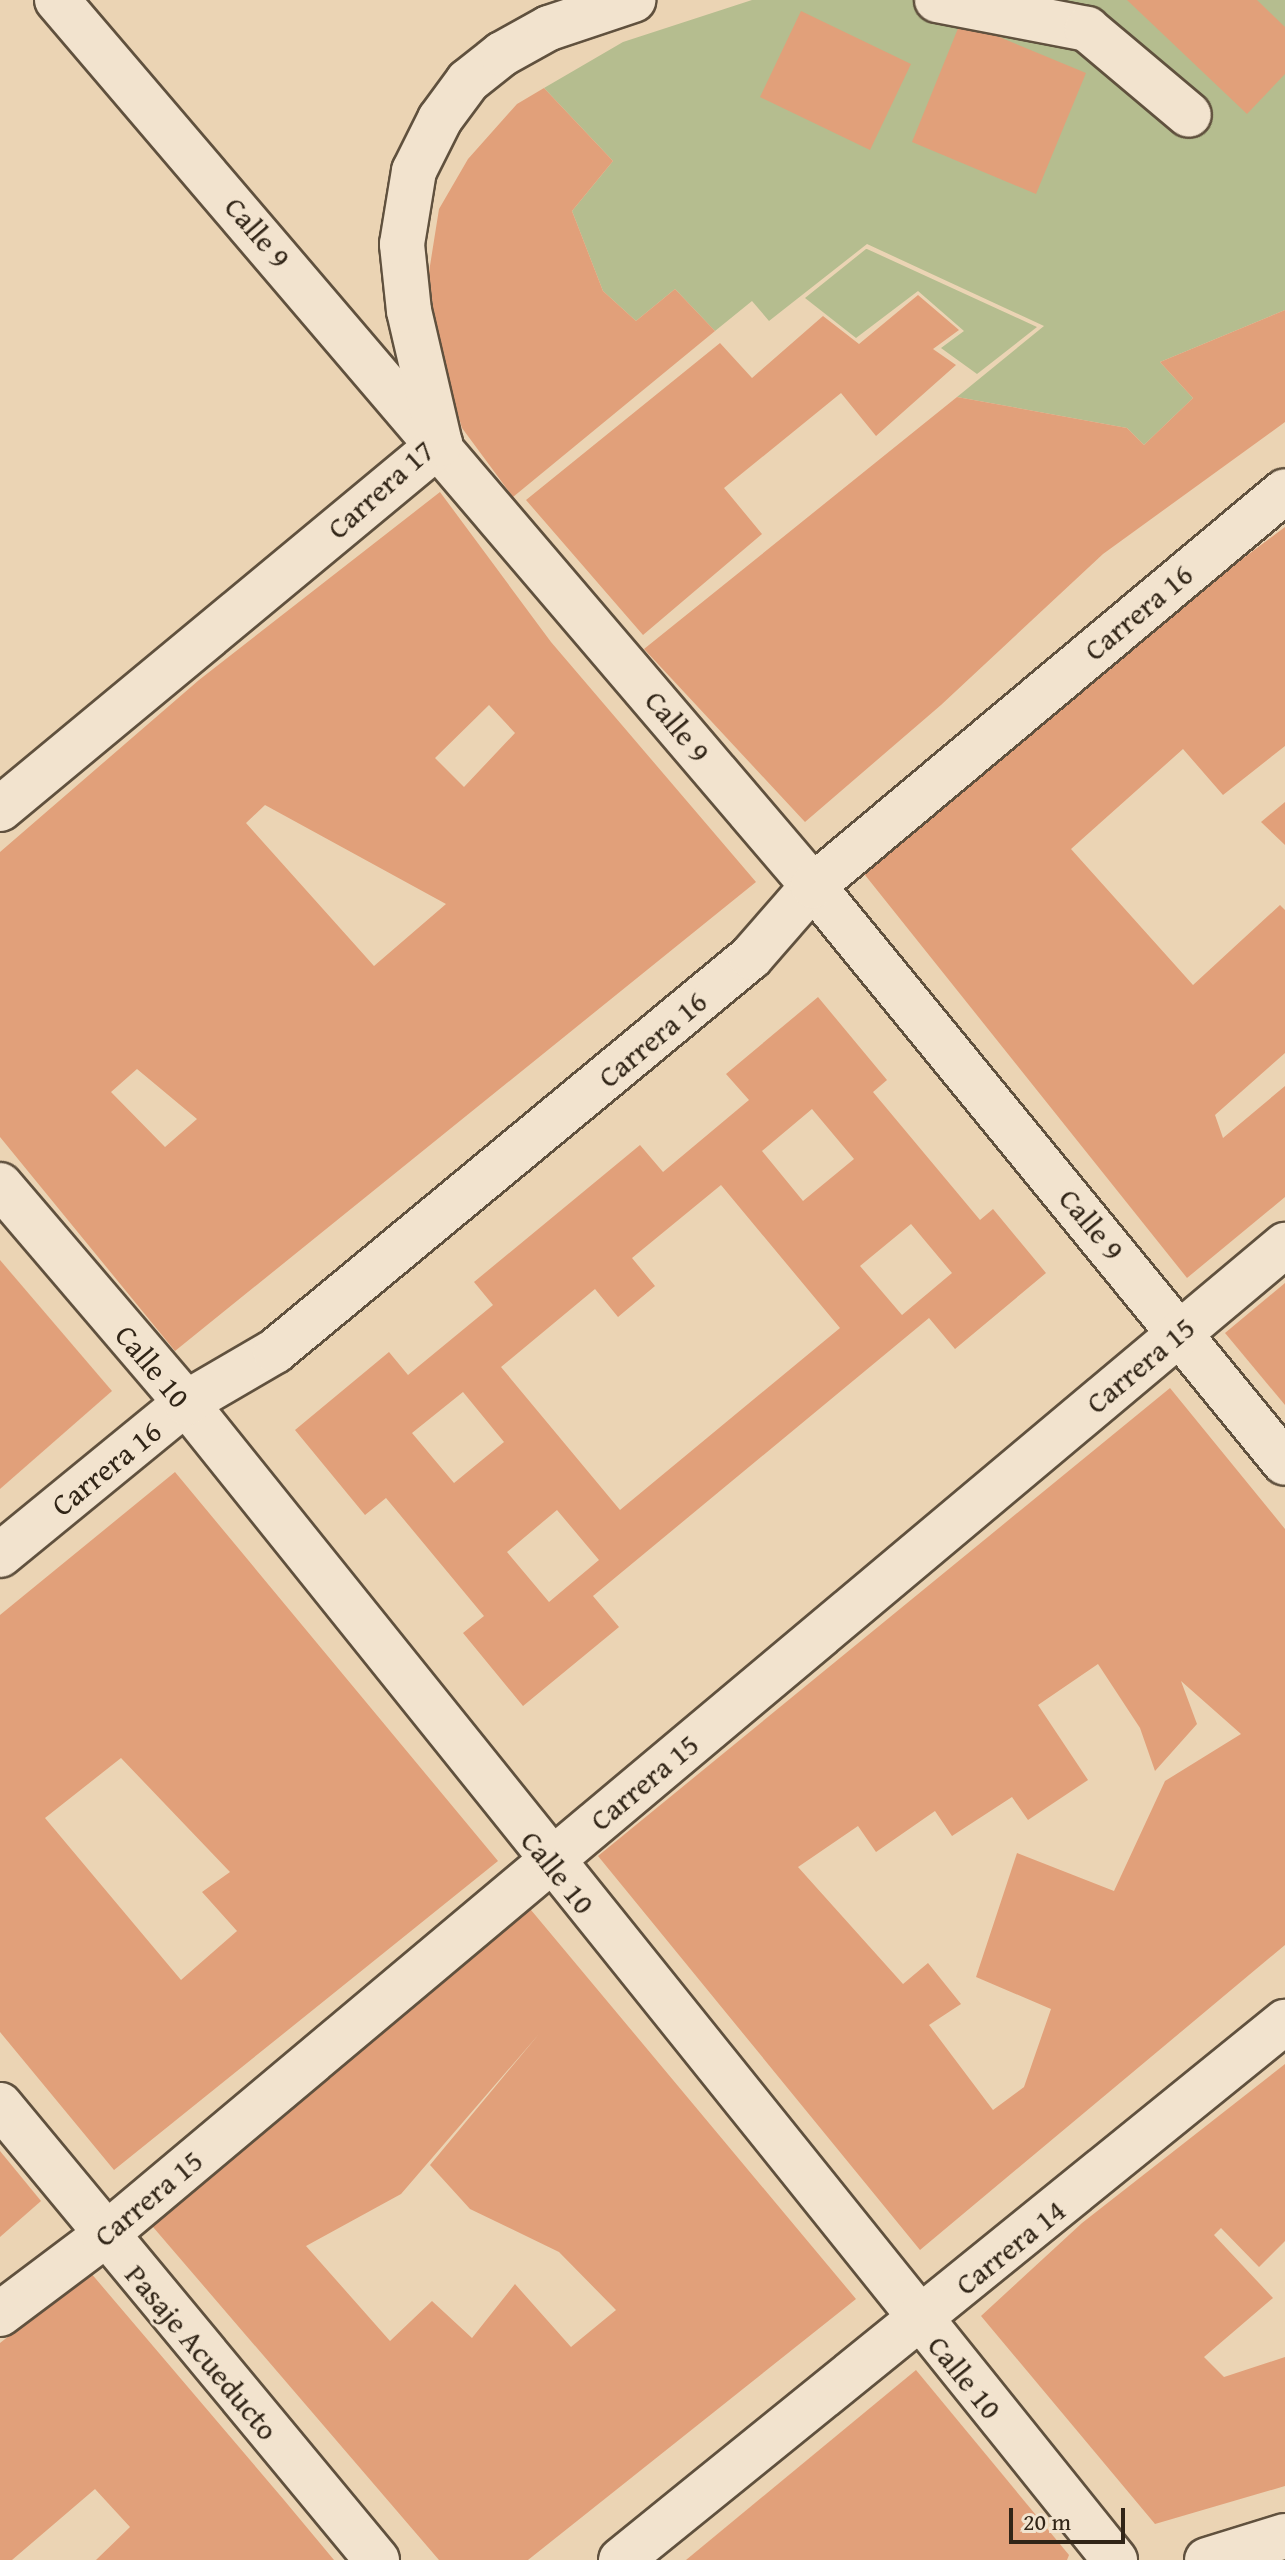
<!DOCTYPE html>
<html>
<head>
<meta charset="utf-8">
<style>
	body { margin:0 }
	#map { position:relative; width:1285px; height:2560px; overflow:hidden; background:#ebd4b4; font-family:"Gentium Book Plus",serif }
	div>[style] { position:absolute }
	.green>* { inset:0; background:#b5bd8f }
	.building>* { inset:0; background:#e1a07a }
	.roads { filter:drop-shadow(2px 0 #60513e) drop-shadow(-2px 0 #60513e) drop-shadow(0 2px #60513e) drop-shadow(0 -2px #60513e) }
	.street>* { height:44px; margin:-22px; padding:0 22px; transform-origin:22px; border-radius:22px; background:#f2e3ce }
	span { translate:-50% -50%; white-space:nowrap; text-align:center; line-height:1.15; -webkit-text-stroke:6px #f2e3ce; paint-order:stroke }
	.street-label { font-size:30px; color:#312517 }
	.scale { position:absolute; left:1009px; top:2508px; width:116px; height:36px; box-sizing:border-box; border:4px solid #312517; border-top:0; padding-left:10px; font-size:24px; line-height:28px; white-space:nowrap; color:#312517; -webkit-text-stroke:6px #f2e3ce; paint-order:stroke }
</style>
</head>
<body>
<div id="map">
	<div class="green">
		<div style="clip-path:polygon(752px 0,1285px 0,1285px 310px,1160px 362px,1193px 398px,1144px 445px,1127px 428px,957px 397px,1044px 326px,867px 244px,769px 321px,752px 301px,715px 331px,675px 289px,636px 321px,603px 291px,572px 211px,613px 161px,544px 88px,623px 42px)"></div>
		<div style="clip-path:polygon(866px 249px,867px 249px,1037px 327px,977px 374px,941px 348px,964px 331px,918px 291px,856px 338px,805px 298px)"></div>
	</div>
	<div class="building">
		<div style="clip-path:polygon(1127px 0,1257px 0,1285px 27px,1285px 74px,1247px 114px)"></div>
		<div style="clip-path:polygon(801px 11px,911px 64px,870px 150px,760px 97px)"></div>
		<div style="clip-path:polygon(961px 21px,1086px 73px,1036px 194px,912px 142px)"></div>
		<div style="clip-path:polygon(544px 88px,613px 161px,572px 211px,603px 291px,636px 321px,675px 289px,715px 331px,513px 497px,462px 428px,437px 344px,429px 272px,439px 209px,468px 159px,517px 104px)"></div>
		<div style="clip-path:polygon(918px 295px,959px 330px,933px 349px,956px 365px,876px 436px,841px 393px,724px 488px,762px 534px,643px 635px,526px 500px,720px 343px,752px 378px,823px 316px,859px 344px)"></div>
		<div style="clip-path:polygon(1285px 310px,1285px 422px,1103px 554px,941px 705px,805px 822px,644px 649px,957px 397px,1127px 428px,1144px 445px,1193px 398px,1160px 362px)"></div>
		<div style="clip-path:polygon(evenodd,440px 492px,551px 642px,756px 882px,175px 1351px,0 1137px,0 852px,199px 680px,440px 492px,489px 705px,515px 733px,464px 787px,435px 758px,489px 705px,440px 492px,265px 805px,446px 904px,374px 966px,246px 823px,265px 805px,440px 492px,137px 1069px,197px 1119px,165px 1147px,111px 1092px,137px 1069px)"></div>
		<div style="clip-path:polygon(1285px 527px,1285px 746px,1223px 795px,1183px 749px,1071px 849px,1193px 985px,1280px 905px,1285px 910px,1285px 1053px,1215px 1115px,1223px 1138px,1285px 1086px,1285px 1197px,1187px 1278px,861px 870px,1143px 633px)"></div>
		<div style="clip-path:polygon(1285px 802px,1285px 845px,1261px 822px)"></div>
		<div style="clip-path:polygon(evenodd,818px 997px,887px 1080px,873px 1092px,980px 1220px,993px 1209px,1046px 1273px,955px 1349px,929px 1318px,593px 1596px,619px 1627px,523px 1706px,463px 1633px,484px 1616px,386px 1498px,365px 1515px,295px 1430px,389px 1352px,408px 1375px,493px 1305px,474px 1282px,640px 1145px,663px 1172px,749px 1100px,726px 1074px,818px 997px,812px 1109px,854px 1159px,803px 1201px,762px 1151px,812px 1109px,818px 997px,721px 1185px,840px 1328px,620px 1510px,501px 1367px,595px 1289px,618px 1317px,655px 1286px,632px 1258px,721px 1185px,818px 997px,911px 1224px,952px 1273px,902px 1315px,860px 1266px,911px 1224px,818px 997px,463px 1392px,504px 1442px,454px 1483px,412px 1433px,463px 1392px,818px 997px,557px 1510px,599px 1560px,549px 1602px,507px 1552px,557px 1510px)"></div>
		<div style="clip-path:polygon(0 1260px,112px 1391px,0 1489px)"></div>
		<div style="clip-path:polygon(1285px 1283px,1285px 1405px,1225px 1333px)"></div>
		<div style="clip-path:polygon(evenodd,1170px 1388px,1285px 1529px,1285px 1945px,920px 2250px,598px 1856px,1170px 1388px,1098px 1664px,1140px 1728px,1155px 1771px,1197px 1724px,1181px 1681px,1241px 1734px,1165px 1781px,1114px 1891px,1017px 1853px,976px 1977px,1051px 2009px,1024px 2087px,993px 2110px,929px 2025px,961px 2004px,928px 1963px,903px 1984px,798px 1867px,858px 1826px,876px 1852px,935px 1811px,952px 1836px,1012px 1797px,1028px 1820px,1088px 1780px,1038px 1705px,1098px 1664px)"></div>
		<div style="clip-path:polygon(evenodd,175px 1472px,498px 1861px,114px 2170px,0 2032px,0 1615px,175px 1472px,121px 1758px,230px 1872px,202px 1892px,237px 1931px,181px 1980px,45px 1818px,121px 1758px)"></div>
		<div style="clip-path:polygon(evenodd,526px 1904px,856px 2299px,528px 2560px,439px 2560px,147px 2220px,526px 1904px,539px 2034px,430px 2165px,470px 2209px,559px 2252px,616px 2310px,571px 2347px,515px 2284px,472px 2338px,432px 2301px,390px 2341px,306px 2246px,401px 2194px,539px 2034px)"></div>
		<div style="clip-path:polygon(1285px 2064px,1285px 2241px,1259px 2267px,1221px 2228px,1214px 2235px,1273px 2298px,1204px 2357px,1224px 2377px,1285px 2357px,1285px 2486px,1155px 2524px,981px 2316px,1082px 2223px)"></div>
		<div style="clip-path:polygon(0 2151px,41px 2201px,0 2237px)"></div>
		<div style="clip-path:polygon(90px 2272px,284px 2500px,334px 2560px,96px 2560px,130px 2527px,95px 2489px,12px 2560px,0 2560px,0 2343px)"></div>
		<div style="clip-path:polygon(916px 2370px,1069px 2555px,1067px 2560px,686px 2560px)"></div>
	</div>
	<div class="roads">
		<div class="street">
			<div style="left:57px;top:0;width:1165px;rotate:49.53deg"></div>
			<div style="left:813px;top:886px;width:745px;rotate:50.72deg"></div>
			<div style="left:937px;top:0;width:153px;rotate:10.9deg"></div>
			<div style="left:1087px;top:29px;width:133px;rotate:40.1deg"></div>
			<div style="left:0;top:809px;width:572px;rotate:-39.68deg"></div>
			<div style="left:440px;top:444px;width:137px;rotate:-103.1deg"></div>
			<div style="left:409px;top:311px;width:67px;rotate:-96deg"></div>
			<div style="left:402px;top:244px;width:74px;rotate:-80.7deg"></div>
			<div style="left:414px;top:171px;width:58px;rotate:-63.4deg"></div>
			<div style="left:440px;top:119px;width:47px;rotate:-53.6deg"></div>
			<div style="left:468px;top:81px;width:43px;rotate:-38.5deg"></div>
			<div style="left:502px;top:54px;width:54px;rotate:-29deg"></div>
			<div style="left:549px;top:28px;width:89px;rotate:-18.4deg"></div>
			<div style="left:0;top:1185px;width:287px;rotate:49.5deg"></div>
			<div style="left:186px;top:1403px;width:1484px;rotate:51.24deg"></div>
			<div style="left:0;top:1555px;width:240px;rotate:-39.3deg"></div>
			<div style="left:186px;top:1403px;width:103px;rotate:-30.3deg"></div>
			<div style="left:275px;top:1351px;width:618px;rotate:-39.62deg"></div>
			<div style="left:751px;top:957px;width:94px;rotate:-48.9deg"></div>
			<div style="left:813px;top:886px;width:615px;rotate:-39.92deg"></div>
			<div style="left:0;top:2105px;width:591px;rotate:50.36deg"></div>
			<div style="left:0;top:2314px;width:130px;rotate:-36.9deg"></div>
			<div style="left:104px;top:2236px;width:1542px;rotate:-40deg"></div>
			<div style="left:621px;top:2560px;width:855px;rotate:-39.02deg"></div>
			<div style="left:1207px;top:2560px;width:82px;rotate:-17.1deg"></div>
		</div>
	</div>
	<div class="street-label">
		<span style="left:258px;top:232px;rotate:49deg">Calle 9</span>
		<span style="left:380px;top:489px;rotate:-42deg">Carrera 17</span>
		<span style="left:1138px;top:612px;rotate:-40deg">Carrera 16</span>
		<span style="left:678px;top:726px;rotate:50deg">Calle 9</span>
		<span style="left:652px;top:1039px;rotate:-40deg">Carrera 16</span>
		<span style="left:1092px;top:1224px;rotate:50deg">Calle 9</span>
		<span style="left:1140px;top:1365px;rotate:-40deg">Carrera 15</span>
		<span style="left:153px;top:1366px;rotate:50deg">Calle 10</span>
		<span style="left:106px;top:1468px;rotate:-39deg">Carrera 16</span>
		<span style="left:644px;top:1782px;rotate:-40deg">Carrera 15</span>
		<span style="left:558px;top:1872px;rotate:51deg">Calle 10</span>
		<span style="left:148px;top:2198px;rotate:-40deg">Carrera 15</span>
		<span style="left:1010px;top:2247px;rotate:-39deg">Carrera 14</span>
		<span style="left:202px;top:2352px;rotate:50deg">Pasaje Acueducto</span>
		<span style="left:965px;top:2377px;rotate:51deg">Calle 10</span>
	</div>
	<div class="scale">20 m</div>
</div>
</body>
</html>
